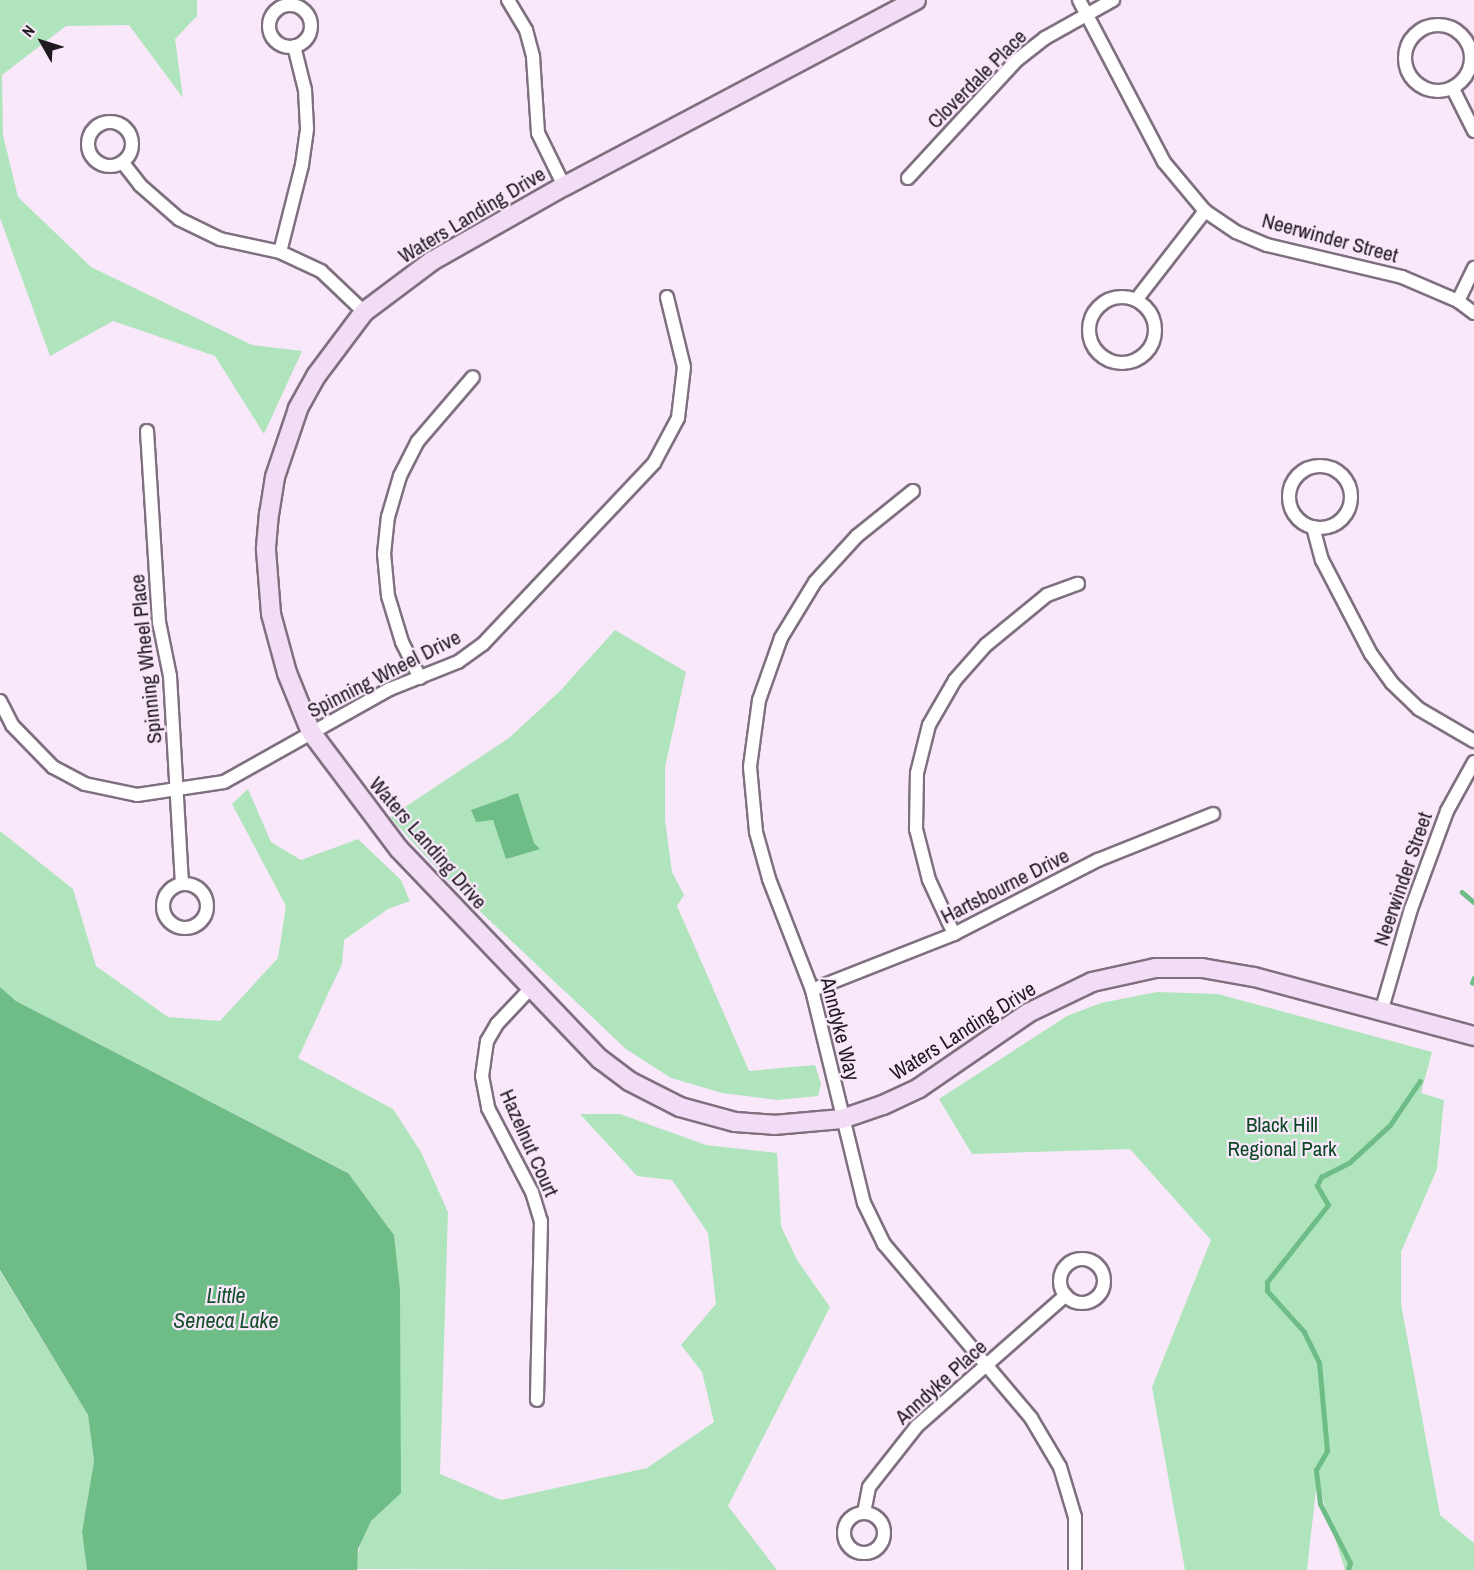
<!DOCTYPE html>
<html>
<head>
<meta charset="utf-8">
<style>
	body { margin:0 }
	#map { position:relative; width:1474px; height:1570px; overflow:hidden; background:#f9e8fa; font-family:"Archivo Narrow",sans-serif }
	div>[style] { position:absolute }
	.green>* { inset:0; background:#b0e4bd }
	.water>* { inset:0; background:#6fbd86 }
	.stream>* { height:4.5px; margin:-2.25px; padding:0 2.25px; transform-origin:2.25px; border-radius:2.25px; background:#6fbd86 }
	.roads { filter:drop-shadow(2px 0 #7f7080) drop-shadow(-2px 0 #7f7080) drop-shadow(0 2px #7f7080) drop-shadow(0 -2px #7f7080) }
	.street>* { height:12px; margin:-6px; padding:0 6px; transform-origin:6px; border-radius:6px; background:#fff }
	.street>.ring { margin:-6px; padding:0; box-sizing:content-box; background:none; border:12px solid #fff; border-radius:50% }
	.secondary>* { height:18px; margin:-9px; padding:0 9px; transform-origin:9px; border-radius:9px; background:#f3dcf5 }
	span { translate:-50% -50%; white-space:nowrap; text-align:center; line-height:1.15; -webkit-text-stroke:4.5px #f9e8fa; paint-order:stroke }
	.street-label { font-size:21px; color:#201a20 }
	.park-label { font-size:21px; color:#0c4825 }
	.water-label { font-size:22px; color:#17502c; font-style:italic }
	.north { position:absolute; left:12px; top:12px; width:60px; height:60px; -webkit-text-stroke:4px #f9e8fa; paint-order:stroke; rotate:309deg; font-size:16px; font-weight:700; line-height:24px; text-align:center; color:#201a20 }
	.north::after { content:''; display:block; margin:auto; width:21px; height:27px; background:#201a20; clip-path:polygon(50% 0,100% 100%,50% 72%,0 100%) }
</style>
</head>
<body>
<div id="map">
	<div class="green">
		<div style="clip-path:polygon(0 0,197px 0,197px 16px,175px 39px,183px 98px,129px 25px,66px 26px,2px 75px,3px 135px,18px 197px,91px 267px,252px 345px,302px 351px,264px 434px,215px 356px,113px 321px,50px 356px,0 218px)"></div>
		<div style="clip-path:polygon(615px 630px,686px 672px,665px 767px,665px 820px,672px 872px,684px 895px,677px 906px,749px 1071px,815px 1065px,821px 1084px,818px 1096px,777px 1100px,722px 1093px,671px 1078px,626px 1049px,449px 882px,390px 817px,509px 738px,559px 692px)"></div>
		<div style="clip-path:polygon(248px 789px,271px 842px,301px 860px,358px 839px,401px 880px,410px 901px,388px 909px,344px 940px,342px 964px,298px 1058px,393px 1109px,421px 1152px,448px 1212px,440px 1474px,501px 1500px,647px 1468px,714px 1422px,702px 1372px,681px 1345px,716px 1304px,708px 1233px,672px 1180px,637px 1176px,580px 1114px,620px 1114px,706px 1145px,777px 1153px,781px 1226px,797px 1260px,830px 1307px,728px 1506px,777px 1570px,355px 1569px,361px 1541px,389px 1228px,347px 1172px,16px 1001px,0 987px,0 831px,73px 889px,96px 966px,168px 1017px,220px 1021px,278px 958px,286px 906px,232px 804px)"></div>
		<div style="clip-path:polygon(1157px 992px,1218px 994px,1432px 1052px,1421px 1093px,1444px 1100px,1437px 1169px,1401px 1252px,1401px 1304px,1440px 1515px,1474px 1543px,1474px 1570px,1345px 1570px,1317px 1481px,1307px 1570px,1185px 1570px,1152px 1387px,1211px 1240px,1130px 1149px,972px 1154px,939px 1099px,1067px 1016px,1101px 1003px)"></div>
		<div style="clip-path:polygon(0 1271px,88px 1415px,94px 1461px,82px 1532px,87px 1570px,0 1570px)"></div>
	</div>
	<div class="water">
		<div style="clip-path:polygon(518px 793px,534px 843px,540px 849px,506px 859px,493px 820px,476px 822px,471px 810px)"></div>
		<div style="clip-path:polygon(0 987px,16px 1001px,348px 1173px,394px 1235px,400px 1290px,401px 1493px,371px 1521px,358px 1549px,357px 1570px,87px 1570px,82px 1532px,94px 1461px,88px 1415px,0 1270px)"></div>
	</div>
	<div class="stream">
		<div style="left:1462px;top:892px;width:16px;rotate:40deg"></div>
		<div style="left:1472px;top:983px;width:5px;rotate:-68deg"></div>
		<div style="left:1348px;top:1570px;width:7px;rotate:-74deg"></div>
		<div style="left:1350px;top:1563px;width:66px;rotate:-117deg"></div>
		<div style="left:1320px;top:1504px;width:34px;rotate:-97deg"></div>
		<div style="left:1316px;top:1470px;width:22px;rotate:-60deg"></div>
		<div style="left:1327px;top:1451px;width:88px;rotate:-95.2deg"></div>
		<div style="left:1319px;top:1363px;width:34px;rotate:-116deg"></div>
		<div style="left:1304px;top:1332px;width:55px;rotate:-132.1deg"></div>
		<div style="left:1267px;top:1291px;width:9px;rotate:-90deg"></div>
		<div style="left:1267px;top:1282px;width:98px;rotate:-51.6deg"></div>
		<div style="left:1328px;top:1205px;width:22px;rotate:-120deg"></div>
		<div style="left:1317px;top:1186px;width:10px;rotate:-66deg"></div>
		<div style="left:1321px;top:1177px;width:31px;rotate:-27deg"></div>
		<div style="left:1349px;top:1163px;width:56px;rotate:-42.8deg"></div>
		<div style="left:1390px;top:1125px;width:53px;rotate:-55.7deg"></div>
	</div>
	<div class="roads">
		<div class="street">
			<div style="left:508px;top:0;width:35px;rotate:59deg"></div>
			<div style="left:526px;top:30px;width:28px;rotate:75deg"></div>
			<div style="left:533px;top:57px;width:76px;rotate:86.2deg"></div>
			<div style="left:538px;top:133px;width:59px;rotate:63.9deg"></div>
			<div style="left:1079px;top:0;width:183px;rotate:62.3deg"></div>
			<div style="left:1164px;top:162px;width:64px;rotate:50.1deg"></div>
			<div style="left:1205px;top:211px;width:37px;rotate:34deg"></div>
			<div style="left:1236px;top:232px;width:34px;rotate:23deg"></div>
			<div style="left:1267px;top:245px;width:139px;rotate:13.3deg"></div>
			<div style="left:1402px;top:277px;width:61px;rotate:23.2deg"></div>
			<div style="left:1458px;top:301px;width:20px;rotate:37deg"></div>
			<div class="ring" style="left:269px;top:5px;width:30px;height:30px"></div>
			<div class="ring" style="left:1405px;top:25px;width:54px;height:54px"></div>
			<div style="left:1453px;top:89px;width:47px;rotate:63.4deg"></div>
			<div class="ring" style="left:88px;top:122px;width:32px;height:32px"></div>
			<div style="left:123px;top:163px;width:28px;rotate:52deg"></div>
			<div style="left:140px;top:185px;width:52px;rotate:41.1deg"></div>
			<div style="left:179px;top:219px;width:46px;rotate:26deg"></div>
			<div style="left:220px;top:239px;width:61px;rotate:12.2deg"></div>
			<div style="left:280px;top:252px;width:45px;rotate:24.9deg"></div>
			<div style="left:321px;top:271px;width:59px;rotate:43.6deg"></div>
			<div style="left:908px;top:178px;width:161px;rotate:-47.3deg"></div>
			<div style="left:1017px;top:60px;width:36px;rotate:-38deg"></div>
			<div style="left:1045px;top:38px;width:78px;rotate:-29.2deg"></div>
			<div style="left:280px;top:252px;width:90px;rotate:-75.8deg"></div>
			<div style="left:302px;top:165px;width:37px;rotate:-82deg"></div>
			<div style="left:307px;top:128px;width:38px;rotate:-93deg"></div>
			<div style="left:305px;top:90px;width:45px;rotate:-104deg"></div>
			<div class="ring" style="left:1089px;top:297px;width:54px;height:54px"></div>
			<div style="left:1136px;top:300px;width:113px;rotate:-52.2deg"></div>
			<div style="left:1458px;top:301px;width:37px;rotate:-64deg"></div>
			<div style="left:147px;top:431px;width:191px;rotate:86.4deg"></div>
			<div style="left:159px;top:622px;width:55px;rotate:78.5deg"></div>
			<div style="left:170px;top:676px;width:208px;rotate:86.7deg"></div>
			<div class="ring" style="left:1289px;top:466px;width:50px;height:50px"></div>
			<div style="left:913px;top:491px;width:72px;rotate:141.2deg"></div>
			<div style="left:857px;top:536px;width:62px;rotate:132.4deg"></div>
			<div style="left:815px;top:582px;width:66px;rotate:121.3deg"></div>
			<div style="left:781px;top:638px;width:66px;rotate:109.5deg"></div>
			<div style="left:759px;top:700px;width:68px;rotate:97.7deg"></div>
			<div style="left:750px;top:767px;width:65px;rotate:84.7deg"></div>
			<div style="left:756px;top:832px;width:49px;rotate:74.5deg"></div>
			<div style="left:769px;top:879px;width:119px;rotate:68.8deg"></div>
			<div style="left:812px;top:990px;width:219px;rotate:76.3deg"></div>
			<div style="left:864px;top:1203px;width:46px;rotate:64deg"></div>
			<div style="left:884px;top:1244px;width:228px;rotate:49.8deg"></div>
			<div style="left:1031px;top:1418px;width:57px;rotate:59.4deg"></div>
			<div style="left:1060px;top:1467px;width:52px;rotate:73.3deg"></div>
			<div style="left:1075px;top:1517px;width:53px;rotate:90deg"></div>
			<div style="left:1313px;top:527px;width:34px;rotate:75deg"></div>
			<div style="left:1322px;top:560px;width:106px;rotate:62.5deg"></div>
			<div style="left:1371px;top:654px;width:36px;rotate:54deg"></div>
			<div style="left:1392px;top:683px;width:37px;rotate:44deg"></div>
			<div style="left:1419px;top:709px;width:64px;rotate:30.2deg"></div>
			<div style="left:420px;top:678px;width:40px;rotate:-116.6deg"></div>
			<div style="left:402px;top:642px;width:48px;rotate:-106.9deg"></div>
			<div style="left:388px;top:596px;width:42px;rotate:-95.4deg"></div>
			<div style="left:384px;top:554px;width:37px;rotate:-84deg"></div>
			<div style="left:388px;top:517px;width:43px;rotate:-73.7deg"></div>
			<div style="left:400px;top:476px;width:39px;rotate:-63deg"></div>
			<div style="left:418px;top:441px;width:84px;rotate:-49.3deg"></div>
			<div style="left:0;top:701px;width:27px;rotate:63deg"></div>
			<div style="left:12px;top:725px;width:59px;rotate:45.7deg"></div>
			<div style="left:53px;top:767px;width:36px;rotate:28deg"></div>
			<div style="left:85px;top:784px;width:53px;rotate:11.9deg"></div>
			<div style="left:137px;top:795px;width:88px;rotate:-8.5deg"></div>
			<div style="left:224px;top:782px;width:190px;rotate:-29.3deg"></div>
			<div style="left:390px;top:689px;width:73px;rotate:-21.7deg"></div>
			<div style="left:458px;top:662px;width:31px;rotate:-36deg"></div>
			<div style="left:483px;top:644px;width:249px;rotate:-46.6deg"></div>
			<div style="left:654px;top:463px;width:51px;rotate:-61.9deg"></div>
			<div style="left:678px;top:418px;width:51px;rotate:-83.3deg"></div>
			<div style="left:684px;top:367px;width:72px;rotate:-103.7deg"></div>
			<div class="ring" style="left:163px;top:884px;width:32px;height:32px"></div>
			<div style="left:954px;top:934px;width:60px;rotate:-114.8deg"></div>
			<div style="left:929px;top:880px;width:53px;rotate:-104.3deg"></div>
			<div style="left:916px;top:829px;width:56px;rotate:-89deg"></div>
			<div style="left:917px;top:773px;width:49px;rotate:-76deg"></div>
			<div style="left:929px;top:725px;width:52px;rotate:-60deg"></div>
			<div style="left:955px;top:680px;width:47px;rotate:-48.5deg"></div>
			<div style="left:986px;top:645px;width:79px;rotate:-39.3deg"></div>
			<div style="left:1047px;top:595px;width:33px;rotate:-20deg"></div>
			<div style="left:530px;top:989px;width:48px;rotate:133.3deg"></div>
			<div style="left:497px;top:1024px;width:20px;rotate:120deg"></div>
			<div style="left:487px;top:1041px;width:35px;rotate:98deg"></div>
			<div style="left:482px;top:1076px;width:33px;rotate:79deg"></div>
			<div style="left:488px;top:1108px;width:95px;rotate:62.4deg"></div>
			<div style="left:532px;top:1192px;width:30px;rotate:73deg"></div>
			<div style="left:541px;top:1221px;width:179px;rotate:91.3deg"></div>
			<div style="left:812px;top:990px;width:153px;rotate:-21.5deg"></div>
			<div style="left:954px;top:934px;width:162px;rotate:-27.2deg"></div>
			<div style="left:1098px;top:860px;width:124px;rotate:-21.8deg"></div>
			<div style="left:1381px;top:1012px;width:107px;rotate:-73.8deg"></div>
			<div style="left:1411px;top:909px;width:104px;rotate:-69.8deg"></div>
			<div style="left:1447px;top:811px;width:56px;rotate:-61.1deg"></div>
			<div class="ring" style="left:1060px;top:1259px;width:32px;height:32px"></div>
			<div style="left:864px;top:1513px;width:26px;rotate:-79deg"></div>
			<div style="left:869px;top:1487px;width:78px;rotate:-51.8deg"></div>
			<div style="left:917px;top:1426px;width:198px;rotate:-41.3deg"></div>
			<div class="ring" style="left:844px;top:1513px;width:28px;height:28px"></div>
		</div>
		<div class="secondary">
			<div style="left:916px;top:0;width:398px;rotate:152.1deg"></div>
			<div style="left:564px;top:186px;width:152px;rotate:150.4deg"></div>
			<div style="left:432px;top:261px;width:85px;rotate:143.1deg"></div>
			<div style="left:364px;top:312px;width:80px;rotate:126.9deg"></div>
			<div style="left:316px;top:376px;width:38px;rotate:119deg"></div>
			<div style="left:298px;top:409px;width:72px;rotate:108.7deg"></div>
			<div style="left:275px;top:477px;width:36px;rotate:99deg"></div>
			<div style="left:269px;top:513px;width:37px;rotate:95deg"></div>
			<div style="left:266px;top:550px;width:64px;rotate:85.5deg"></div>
			<div style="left:271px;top:614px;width:61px;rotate:74.8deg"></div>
			<div style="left:287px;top:673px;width:64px;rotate:67.9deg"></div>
			<div style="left:311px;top:732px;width:146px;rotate:53.1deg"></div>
			<div style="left:399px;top:849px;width:291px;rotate:46.3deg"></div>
			<div style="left:600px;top:1059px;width:36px;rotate:37deg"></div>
			<div style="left:629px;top:1081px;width:57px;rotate:27deg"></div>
			<div style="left:680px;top:1107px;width:57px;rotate:15.3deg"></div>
			<div style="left:735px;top:1122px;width:39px;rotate:4deg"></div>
			<div style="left:774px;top:1125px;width:68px;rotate:-5deg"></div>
			<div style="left:842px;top:1119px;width:43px;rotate:-18.9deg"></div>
			<div style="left:883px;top:1105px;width:40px;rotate:-25deg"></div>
			<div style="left:919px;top:1088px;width:132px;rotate:-34.5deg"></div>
			<div style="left:1028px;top:1013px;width:71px;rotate:-25.8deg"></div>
			<div style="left:1092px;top:982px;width:65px;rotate:-12.5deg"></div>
			<div style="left:1155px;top:968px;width:47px"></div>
			<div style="left:1202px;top:968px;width:53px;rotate:9.8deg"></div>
			<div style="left:1254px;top:977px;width:228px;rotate:15deg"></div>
		</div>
	</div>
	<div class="street-label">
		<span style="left:977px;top:79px;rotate:-45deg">Cloverdale Place</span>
		<span style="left:472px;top:215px;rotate:-31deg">Waters Landing Drive</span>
		<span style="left:1330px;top:238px;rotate:15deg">Neerwinder Street</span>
		<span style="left:146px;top:659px;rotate:-96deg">Spinning Wheel Place</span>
		<span style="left:384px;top:674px;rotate:-27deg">Spinning Wheel Drive</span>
		<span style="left:428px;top:843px;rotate:49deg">Waters Landing Drive</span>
		<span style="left:1403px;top:879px;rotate:-71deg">Neerwinder Street</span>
		<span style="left:1005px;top:886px;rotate:-27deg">Hartsbourne Drive</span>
		<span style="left:840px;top:1029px;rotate:76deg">Anndyke Way</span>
		<span style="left:963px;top:1031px;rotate:-32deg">Waters Landing Drive</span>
		<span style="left:529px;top:1143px;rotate:66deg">Hazelnut Court</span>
		<span style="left:941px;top:1382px;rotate:-42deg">Anndyke Place</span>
	</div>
	<div class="park-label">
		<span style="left:1282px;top:1137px">Black Hill<br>Regional Park</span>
	</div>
	<div class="water-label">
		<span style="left:226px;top:1308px">Little<br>Seneca Lake</span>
	</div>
	<div class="north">N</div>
</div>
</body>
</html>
